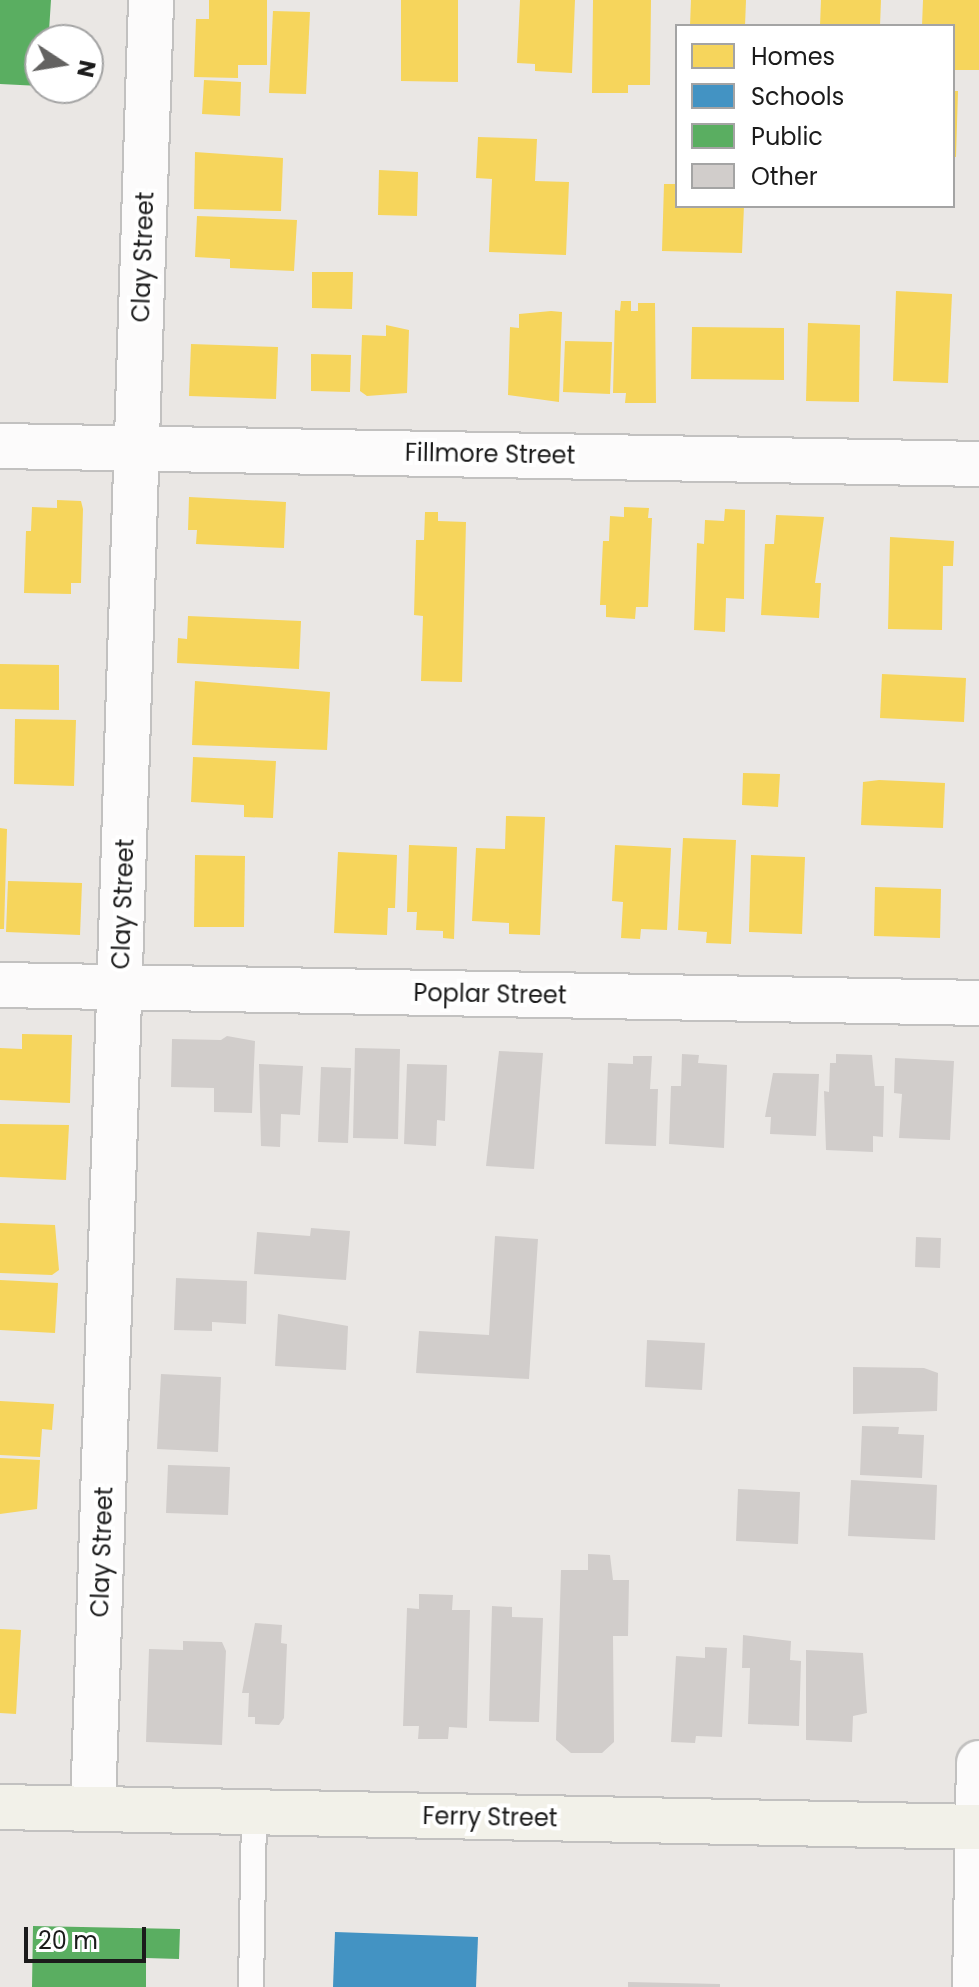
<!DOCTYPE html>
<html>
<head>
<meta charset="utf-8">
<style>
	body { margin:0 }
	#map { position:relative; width:979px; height:1987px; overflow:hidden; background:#eae7e4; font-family:Poppins,sans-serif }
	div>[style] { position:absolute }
	.homes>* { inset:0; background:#f6d55c }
	.schools>* { inset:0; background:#4393c3 }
	.public>* { inset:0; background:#5aae61 }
	.building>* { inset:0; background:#d1cdcb }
	.roads { filter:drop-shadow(2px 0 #c2c1c0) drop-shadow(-2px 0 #c2c1c0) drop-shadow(0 2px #c2c1c0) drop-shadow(0 -2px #c2c1c0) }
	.service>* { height:24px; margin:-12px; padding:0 12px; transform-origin:12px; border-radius:12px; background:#fcfbfb }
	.minor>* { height:44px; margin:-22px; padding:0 22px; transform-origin:22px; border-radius:22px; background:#fcfbfb }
	.secondary>* { height:44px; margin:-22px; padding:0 22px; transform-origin:22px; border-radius:22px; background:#f2f1e9 }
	span { translate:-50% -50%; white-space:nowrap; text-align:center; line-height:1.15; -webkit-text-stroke:8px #fff; paint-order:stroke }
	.street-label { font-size:24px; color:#1b1b1b }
	.legend { position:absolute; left:675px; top:24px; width:280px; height:184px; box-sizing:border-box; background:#fff; border:2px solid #a4a4a4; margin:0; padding:10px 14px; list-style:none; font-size:24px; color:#1b1b1b }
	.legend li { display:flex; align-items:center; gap:16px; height:40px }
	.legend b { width:40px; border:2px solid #a4a4a4 }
	.north { position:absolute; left:24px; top:24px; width:80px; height:80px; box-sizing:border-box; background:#fff; border:2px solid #a4a4a4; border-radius:50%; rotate:102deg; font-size:22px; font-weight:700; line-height:32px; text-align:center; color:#1b1b1b }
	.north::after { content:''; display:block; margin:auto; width:28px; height:36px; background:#636261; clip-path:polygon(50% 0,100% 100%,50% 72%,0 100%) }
	.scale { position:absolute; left:24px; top:1927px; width:122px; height:36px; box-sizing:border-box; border:4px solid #1b1b1b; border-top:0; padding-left:10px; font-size:24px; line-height:28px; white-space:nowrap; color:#1b1b1b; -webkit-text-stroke:6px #fff; paint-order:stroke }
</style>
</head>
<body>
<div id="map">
	<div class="homes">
		<div style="clip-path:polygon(209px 0,267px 0,267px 65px,238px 65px,238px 78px,194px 77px,196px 19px,209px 19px)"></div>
		<div style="clip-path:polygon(401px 0,458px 0,458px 82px,401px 81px)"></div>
		<div style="clip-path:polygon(520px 0,575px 0,572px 73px,535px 71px,535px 64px,517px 63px)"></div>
		<div style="clip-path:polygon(593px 0,651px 0,650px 85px,628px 85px,628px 93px,592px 93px)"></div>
		<div style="clip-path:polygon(691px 0,746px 0,745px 26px,690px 26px)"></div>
		<div style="clip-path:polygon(821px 0,881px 0,880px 26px,820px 26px)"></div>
		<div style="clip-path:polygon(923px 0,979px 0,979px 70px,953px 70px,953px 26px,922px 26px)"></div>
		<div style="clip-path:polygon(273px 11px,310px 12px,306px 94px,269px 93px)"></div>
		<div style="clip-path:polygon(204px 80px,241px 82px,240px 116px,202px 114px)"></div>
		<div style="clip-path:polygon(953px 91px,958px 91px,956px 157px,953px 157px)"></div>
		<div style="clip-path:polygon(478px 137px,537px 139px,535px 181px,569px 182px,566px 255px,489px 252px,492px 179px,476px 178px)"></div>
		<div style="clip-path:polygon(195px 152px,283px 158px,281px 211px,194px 209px)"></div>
		<div style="clip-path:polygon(379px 170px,418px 172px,417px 216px,378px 215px)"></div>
		<div style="clip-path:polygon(664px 184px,677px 184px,677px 206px,744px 206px,742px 253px,662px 251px)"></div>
		<div style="clip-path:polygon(197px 216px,297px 220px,294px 271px,230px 268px,230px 259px,195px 257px)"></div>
		<div style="clip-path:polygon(312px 272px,353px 272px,352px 309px,312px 308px)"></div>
		<div style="clip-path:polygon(896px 291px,952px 294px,948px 383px,893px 381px)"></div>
		<div style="clip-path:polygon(621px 301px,631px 301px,631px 311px,638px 311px,638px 303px,655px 303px,656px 403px,625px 403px,626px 393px,613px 393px,615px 310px,620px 311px)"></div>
		<div style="clip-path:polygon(551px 311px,562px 312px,559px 402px,508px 395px,510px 327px,519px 328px,519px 314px)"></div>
		<div style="clip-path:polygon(808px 323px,860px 325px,859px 402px,806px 401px)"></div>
		<div style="clip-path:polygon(386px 325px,409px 330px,407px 393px,367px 396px,360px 391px,362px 335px,386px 336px)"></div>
		<div style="clip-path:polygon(692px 327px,784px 328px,784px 380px,691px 379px)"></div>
		<div style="clip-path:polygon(565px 341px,612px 342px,610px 394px,563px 392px)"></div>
		<div style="clip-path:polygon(191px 344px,278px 347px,276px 399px,189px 396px)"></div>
		<div style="clip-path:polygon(311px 354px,351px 355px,350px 392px,311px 391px)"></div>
		<div style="clip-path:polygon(189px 497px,286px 502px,284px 548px,196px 544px,197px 530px,188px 530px)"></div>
		<div style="clip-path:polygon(57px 500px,81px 501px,83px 509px,81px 583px,71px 583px,71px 594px,24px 593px,26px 531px,31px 531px,32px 507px,57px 508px)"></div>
		<div style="clip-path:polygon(624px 507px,649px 508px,648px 518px,652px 518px,648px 607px,636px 607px,635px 619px,606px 617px,606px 605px,600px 605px,603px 541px,609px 541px,610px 516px,624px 517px)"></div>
		<div style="clip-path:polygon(725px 509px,745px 510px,744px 599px,726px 598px,725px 632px,694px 630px,697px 543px,704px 544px,705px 520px,724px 521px)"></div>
		<div style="clip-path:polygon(425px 512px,438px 512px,438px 521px,466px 522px,462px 682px,421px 681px,423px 616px,414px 615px,416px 540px,424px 540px)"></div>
		<div style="clip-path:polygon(776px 515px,824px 517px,815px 583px,821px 583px,819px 618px,761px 615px,765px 544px,774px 544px)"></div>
		<div style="clip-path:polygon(890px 537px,954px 541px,953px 566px,943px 566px,942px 630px,888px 629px)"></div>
		<div style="clip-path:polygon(188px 616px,301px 621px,299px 669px,177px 663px,178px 638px,187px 639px)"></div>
		<div style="clip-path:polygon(0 664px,59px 665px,59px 710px,0 709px)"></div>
		<div style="clip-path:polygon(882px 674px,966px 678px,964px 722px,880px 718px)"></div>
		<div style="clip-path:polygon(195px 681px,330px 692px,327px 750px,192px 745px)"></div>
		<div style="clip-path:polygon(15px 719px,76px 720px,74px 786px,14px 784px)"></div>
		<div style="clip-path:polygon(193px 757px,276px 761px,273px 818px,244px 817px,244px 805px,191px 802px)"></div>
		<div style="clip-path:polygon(743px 773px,780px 774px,778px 807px,742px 805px)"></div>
		<div style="clip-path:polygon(879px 780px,945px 783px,943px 828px,861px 825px,863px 782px)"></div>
		<div style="clip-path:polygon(506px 816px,545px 817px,540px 935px,509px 934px,509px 923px,472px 921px,476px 848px,505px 849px)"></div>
		<div style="clip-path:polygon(0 828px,7px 829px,4px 929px,0 929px)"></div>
		<div style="clip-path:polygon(683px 838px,736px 840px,731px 944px,706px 943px,707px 932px,678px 930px)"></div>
		<div style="clip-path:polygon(409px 845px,457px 847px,454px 939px,443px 938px,443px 931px,416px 930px,417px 912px,407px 912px)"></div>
		<div style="clip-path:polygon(615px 845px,671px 848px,667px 930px,641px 929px,640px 939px,621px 938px,623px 902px,612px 901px)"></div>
		<div style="clip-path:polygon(338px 852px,397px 855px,395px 908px,388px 908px,387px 935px,334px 933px)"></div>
		<div style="clip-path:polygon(195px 855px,245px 856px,244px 927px,194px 927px)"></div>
		<div style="clip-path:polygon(751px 855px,805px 857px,802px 934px,749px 932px)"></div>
		<div style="clip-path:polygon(8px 881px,82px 883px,80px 935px,6px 932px)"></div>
		<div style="clip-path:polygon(875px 887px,941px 889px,940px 938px,874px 936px)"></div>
		<div style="clip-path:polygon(22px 1034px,72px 1035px,70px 1103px,0 1100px,0 1048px,22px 1049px)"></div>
		<div style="clip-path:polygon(0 1124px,69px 1125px,66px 1180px,0 1177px)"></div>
		<div style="clip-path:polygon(0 1223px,55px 1225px,59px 1270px,52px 1275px,0 1273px)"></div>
		<div style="clip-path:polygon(0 1280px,58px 1283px,55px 1333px,0 1330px)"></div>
		<div style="clip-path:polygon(0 1401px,54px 1404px,52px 1430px,42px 1429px,40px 1457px,0 1455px)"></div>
		<div style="clip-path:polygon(0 1458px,40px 1460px,37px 1509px,0 1514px)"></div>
		<div style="clip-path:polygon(0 1629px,21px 1630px,16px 1714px,0 1713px)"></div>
	</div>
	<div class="schools">
		<div style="clip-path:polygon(335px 1932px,478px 1937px,476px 1987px,333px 1987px)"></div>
	</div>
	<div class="public">
		<div style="clip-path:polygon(0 0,51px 0,49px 31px,70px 32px,70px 40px,40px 40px,40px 86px,0 84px)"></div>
		<div style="clip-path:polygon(33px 1926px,180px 1929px,179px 1959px,146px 1958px,146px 1987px,32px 1987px)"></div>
	</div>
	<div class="building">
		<div style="clip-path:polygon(227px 1036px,255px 1041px,252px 1113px,214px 1112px,214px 1088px,171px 1087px,172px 1039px,221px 1040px)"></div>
		<div style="clip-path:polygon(355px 1048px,400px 1049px,398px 1139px,353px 1138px)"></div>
		<div style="clip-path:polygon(499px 1051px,543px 1053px,534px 1169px,486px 1166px)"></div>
		<div style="clip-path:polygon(682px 1054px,699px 1055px,698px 1063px,727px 1065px,724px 1148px,669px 1144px,671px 1086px,681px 1086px)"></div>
		<div style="clip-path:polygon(836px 1054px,872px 1055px,875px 1086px,884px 1086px,883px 1137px,873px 1136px,873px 1152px,826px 1150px,824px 1091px,829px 1092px,830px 1063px,836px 1063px)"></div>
		<div style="clip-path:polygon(633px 1056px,652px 1056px,650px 1089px,658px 1089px,656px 1146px,605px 1144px,608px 1063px,633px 1064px)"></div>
		<div style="clip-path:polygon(895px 1058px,954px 1061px,950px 1140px,899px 1138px,902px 1094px,894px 1093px)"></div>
		<div style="clip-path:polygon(259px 1064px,303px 1066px,300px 1115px,281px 1114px,280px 1147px,261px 1146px)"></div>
		<div style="clip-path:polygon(407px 1064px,447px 1065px,445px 1121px,437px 1120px,436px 1146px,404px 1144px)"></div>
		<div style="clip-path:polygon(321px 1067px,351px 1068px,348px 1143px,318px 1142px)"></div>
		<div style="clip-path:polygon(773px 1073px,819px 1074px,816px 1136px,770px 1134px,771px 1117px,765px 1117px)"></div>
		<div style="clip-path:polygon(311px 1228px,350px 1231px,346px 1280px,254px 1274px,257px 1232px,310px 1236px)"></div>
		<div style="clip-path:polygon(495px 1236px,538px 1239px,529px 1379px,416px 1373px,419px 1331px,489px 1335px)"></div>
		<div style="clip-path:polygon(916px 1237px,941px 1238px,940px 1268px,915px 1267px)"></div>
		<div style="clip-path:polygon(176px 1278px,247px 1281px,246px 1324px,212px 1322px,212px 1331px,174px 1330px)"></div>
		<div style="clip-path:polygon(278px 1314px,348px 1326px,346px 1370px,275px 1366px)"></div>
		<div style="clip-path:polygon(647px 1340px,705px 1343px,702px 1390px,645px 1387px)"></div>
		<div style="clip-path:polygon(853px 1367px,924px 1368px,938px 1373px,937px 1411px,853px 1414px)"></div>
		<div style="clip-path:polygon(161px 1374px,221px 1377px,218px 1452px,157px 1449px)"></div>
		<div style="clip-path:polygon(862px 1426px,899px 1427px,898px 1434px,924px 1435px,922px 1478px,860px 1475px)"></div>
		<div style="clip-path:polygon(168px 1465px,230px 1467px,228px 1515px,166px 1513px)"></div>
		<div style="clip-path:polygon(851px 1480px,937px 1485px,935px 1540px,848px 1536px)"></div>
		<div style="clip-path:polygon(738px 1489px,800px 1492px,798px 1544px,736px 1541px)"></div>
		<div style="clip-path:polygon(588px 1554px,610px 1555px,613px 1580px,629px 1580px,628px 1636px,613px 1636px,614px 1742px,602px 1753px,571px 1753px,556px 1740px,561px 1570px,588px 1570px)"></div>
		<div style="clip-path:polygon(419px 1594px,453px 1595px,452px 1610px,470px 1610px,467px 1728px,449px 1727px,448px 1739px,418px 1739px,419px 1726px,403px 1726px,407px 1608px,419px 1609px)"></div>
		<div style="clip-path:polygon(492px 1606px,512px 1607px,512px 1617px,543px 1618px,539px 1722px,489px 1721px)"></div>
		<div style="clip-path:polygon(255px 1623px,282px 1625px,281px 1643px,287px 1644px,284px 1718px,279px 1725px,255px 1724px,255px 1717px,248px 1717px,249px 1693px,242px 1693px)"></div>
		<div style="clip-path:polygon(743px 1635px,791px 1641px,790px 1660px,801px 1661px,799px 1726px,748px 1724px,750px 1668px,742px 1668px)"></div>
		<div style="clip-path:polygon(183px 1641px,222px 1642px,226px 1651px,222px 1745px,146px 1742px,149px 1649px,183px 1650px)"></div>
		<div style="clip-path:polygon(705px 1647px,727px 1648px,722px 1737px,696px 1736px,695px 1743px,671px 1742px,676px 1656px,705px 1658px)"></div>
		<div style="clip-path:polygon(806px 1650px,863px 1653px,867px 1713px,853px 1716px,852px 1742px,806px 1740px)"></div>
		<div style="clip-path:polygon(628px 1982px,720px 1984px,720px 1987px,628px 1987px)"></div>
	</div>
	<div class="roads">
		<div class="service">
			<div style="left:251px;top:1987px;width:175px;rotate:-89deg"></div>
		</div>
		<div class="minor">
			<div style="left:0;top:446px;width:979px;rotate:1.05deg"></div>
			<div style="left:0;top:985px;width:979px;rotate:1.05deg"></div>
			<div style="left:93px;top:1808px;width:1809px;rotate:-88.16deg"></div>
			<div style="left:975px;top:1987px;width:224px;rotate:-89deg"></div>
		</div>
		<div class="secondary">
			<div style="left:0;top:1807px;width:979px;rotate:1.17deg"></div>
		</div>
	</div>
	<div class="street-label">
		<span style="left:143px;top:257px;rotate:-88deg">Clay Street</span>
		<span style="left:490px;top:454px;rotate:1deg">Fillmore Street</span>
		<span style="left:123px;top:904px;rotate:-88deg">Clay Street</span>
		<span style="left:490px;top:994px;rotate:1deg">Poplar Street</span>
		<span style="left:102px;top:1552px;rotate:-88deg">Clay Street</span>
		<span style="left:490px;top:1817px;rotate:1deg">Ferry Street</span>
	</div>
	<ul class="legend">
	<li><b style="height:22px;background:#f6d55c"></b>Homes</li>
	<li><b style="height:22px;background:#4393c3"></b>Schools</li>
	<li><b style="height:22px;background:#5aae61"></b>Public</li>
	<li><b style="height:22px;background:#d1cdcb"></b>Other</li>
	</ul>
	<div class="north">N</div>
	<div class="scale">20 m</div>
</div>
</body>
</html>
